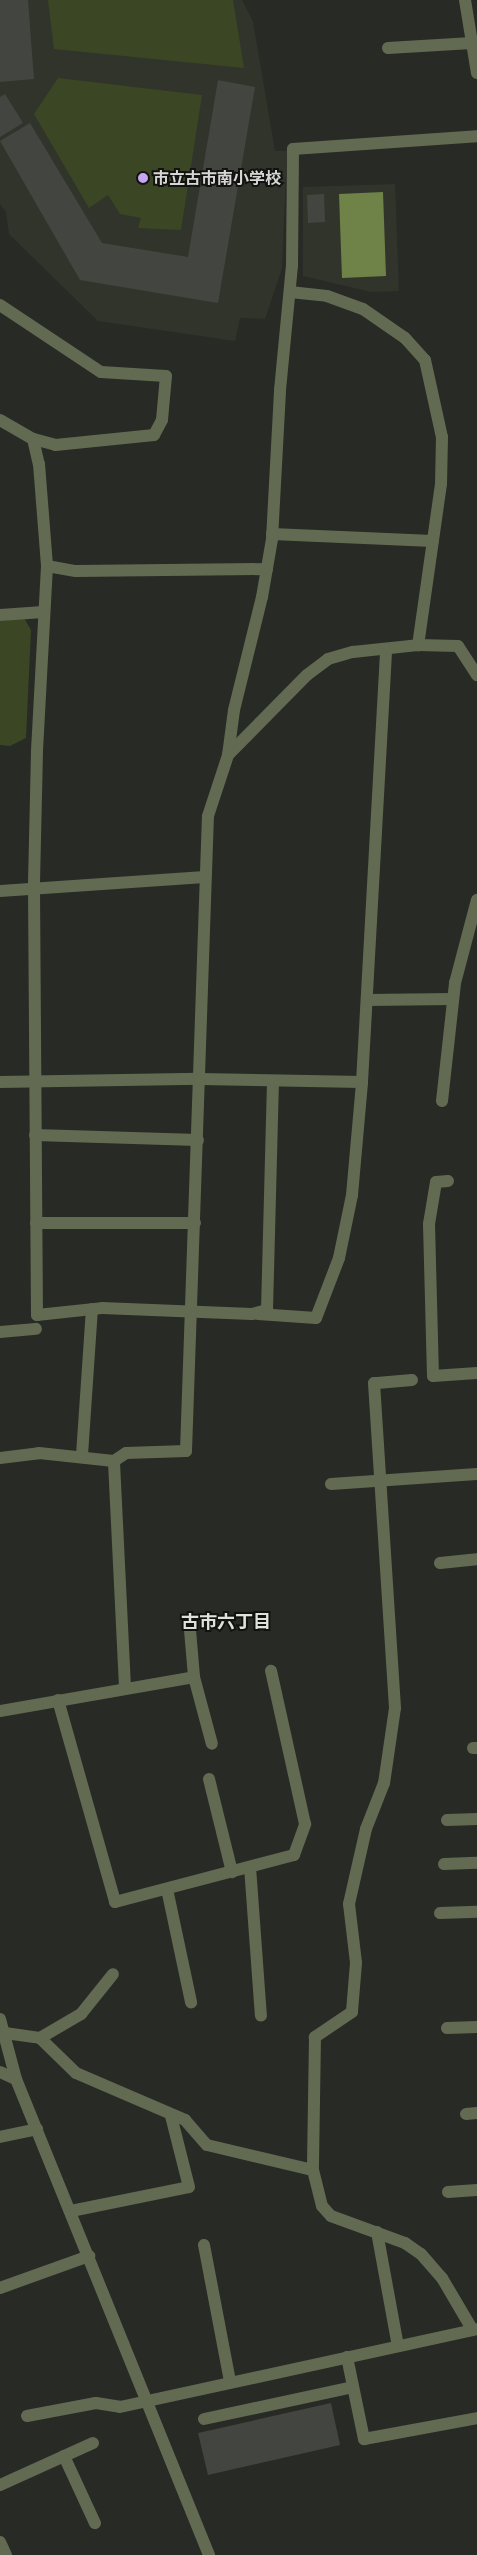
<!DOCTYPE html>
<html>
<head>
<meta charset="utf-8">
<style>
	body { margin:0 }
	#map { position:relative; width:477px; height:2555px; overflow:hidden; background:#282a25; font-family:"IBM Plex Serif","Noto Sans JP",serif }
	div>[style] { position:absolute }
	.built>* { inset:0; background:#31342a }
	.green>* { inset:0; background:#3b4624 }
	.water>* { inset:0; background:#6f8247 }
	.building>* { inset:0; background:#434540 }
	.minor>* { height:12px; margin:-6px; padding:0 6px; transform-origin:6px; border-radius:6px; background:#626a52 }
	.dots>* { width:14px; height:14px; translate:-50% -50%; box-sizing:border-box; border:2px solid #121210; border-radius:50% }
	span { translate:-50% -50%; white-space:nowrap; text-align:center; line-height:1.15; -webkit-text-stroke:4px #121210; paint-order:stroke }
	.poi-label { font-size:16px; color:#d6d7d4; font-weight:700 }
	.left { translate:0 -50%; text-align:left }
	.neighbourhood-label { font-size:18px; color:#dfe2db; font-weight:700 }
</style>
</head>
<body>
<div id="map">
	<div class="built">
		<div style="clip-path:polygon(0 0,242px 0,253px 22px,275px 151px,287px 151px,282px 268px,265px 319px,240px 318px,235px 341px,98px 321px,9px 234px,6px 212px,0 204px)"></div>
		<div style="clip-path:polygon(395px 184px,399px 291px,371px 292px,303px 276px,303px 187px)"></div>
	</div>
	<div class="green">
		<div style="clip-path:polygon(48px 0,233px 0,244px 68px,54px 49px)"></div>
		<div style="clip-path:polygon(58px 78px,202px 95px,181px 230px,138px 228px,141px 218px,120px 214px,108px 195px,89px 208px,34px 114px)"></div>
		<div style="clip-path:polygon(24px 618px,31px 630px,26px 738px,10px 746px,0 745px,0 621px)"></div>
	</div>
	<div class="water">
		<div style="clip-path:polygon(383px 192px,386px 276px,342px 278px,339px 194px)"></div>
	</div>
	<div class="building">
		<div style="clip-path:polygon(0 0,28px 0,34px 79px,0 82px)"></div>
		<div style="clip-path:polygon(218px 80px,255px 87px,218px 303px,80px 280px,0 141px,30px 123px,102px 243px,188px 257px)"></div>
		<div style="clip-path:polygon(5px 94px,23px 123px,0 137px,0 97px)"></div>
		<div style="clip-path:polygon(324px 194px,325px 222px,308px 223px,307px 195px)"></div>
		<div style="clip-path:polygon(331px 2403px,340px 2445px,208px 2475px,198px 2433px)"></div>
	</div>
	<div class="minor">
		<div style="left:465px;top:0;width:74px;rotate:80.7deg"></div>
		<div style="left:388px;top:48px;width:84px;rotate:-3.4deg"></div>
		<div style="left:290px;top:292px;width:37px;rotate:6deg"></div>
		<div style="left:327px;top:296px;width:38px;rotate:20deg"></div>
		<div style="left:363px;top:309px;width:51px;rotate:34.6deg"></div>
		<div style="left:405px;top:338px;width:30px;rotate:48deg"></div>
		<div style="left:425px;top:360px;width:79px;rotate:77.6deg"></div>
		<div style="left:442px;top:437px;width:47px;rotate:91.2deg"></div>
		<div style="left:441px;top:484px;width:163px;rotate:98.1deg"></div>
		<div style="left:0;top:305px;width:121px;rotate:33.6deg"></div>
		<div style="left:101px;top:372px;width:65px;rotate:3.5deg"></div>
		<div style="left:166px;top:376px;width:44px;rotate:95.2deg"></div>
		<div style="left:162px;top:420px;width:17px;rotate:118deg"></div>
		<div style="left:154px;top:435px;width:99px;rotate:174.2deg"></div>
		<div style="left:56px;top:445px;width:24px;rotate:-165deg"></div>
		<div style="left:0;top:420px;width:38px;rotate:30deg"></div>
		<div style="left:33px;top:439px;width:26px;rotate:77deg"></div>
		<div style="left:39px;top:464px;width:102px;rotate:85.5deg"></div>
		<div style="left:47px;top:566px;width:185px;rotate:93.1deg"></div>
		<div style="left:37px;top:751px;width:137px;rotate:91.3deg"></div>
		<div style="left:34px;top:888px;width:427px;rotate:89.6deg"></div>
		<div style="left:37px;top:1315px;width:65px;rotate:-6.1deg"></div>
		<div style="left:102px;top:1308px;width:150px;rotate:2.3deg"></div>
		<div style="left:252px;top:1314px;width:16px;rotate:-15deg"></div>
		<div style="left:267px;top:1310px;width:229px;rotate:-88.5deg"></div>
		<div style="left:272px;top:534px;width:161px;rotate:2.5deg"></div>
		<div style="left:47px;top:566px;width:29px;rotate:10deg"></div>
		<div style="left:76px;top:571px;width:191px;rotate:-0.6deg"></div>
		<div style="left:0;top:615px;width:43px;rotate:-4deg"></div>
		<div style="left:228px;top:755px;width:112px;rotate:-45.4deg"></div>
		<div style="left:307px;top:675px;width:26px;rotate:-37deg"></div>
		<div style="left:328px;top:659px;width:26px;rotate:-16deg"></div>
		<div style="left:353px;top:652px;width:65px;rotate:-6.1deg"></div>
		<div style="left:418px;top:645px;width:40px;rotate:1.4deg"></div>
		<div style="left:458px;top:646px;width:35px;rotate:57deg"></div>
		<div style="left:0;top:891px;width:205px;rotate:-3.9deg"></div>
		<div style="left:367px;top:1000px;width:86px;rotate:-0.7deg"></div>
		<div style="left:0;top:1082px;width:200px;rotate:-0.9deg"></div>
		<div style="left:200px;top:1079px;width:162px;rotate:1.1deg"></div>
		<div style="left:442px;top:1101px;width:119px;rotate:-83.7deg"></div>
		<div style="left:455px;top:983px;width:86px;rotate:-75.2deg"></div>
		<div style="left:35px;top:1135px;width:163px;rotate:1.8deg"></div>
		<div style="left:448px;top:1181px;width:12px;rotate:175deg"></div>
		<div style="left:436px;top:1182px;width:43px;rotate:99.5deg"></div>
		<div style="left:429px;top:1224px;width:152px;rotate:88.5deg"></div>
		<div style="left:433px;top:1376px;width:44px;rotate:-3.9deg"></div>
		<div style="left:36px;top:1223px;width:159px"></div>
		<div style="left:258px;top:1314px;width:58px;rotate:3.9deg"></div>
		<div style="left:316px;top:1318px;width:64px;rotate:-69deg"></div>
		<div style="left:339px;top:1258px;width:64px;rotate:-78.3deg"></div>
		<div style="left:352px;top:1195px;width:113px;rotate:-84.9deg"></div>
		<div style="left:362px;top:1082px;width:434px;rotate:-86.8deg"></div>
		<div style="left:0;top:1332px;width:36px;rotate:-5deg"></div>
		<div style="left:412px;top:1380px;width:38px;rotate:175deg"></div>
		<div style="left:374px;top:1383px;width:326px;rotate:86.3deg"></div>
		<div style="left:395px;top:1708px;width:76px;rotate:98.3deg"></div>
		<div style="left:384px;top:1783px;width:49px;rotate:111.4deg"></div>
		<div style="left:366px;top:1829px;width:77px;rotate:102.8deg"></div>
		<div style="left:349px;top:1904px;width:59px;rotate:83.2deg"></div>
		<div style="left:356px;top:1963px;width:49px;rotate:94.7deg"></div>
		<div style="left:352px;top:2012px;width:45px;rotate:146deg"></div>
		<div style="left:315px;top:2037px;width:133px;rotate:90.9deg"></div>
		<div style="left:313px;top:2170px;width:37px;rotate:76deg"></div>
		<div style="left:322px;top:2206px;width:13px;rotate:48deg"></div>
		<div style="left:331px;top:2216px;width:79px;rotate:20deg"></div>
		<div style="left:405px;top:2243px;width:19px;rotate:35deg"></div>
		<div style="left:421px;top:2254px;width:32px;rotate:49deg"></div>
		<div style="left:442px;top:2278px;width:59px;rotate:59.5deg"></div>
		<div style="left:82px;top:1455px;width:146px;rotate:-86.1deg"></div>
		<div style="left:0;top:1458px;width:39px;rotate:-7deg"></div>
		<div style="left:39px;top:1453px;width:75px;rotate:6.1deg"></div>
		<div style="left:331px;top:1484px;width:146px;rotate:-3.9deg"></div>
		<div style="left:440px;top:1563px;width:37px;rotate:-6deg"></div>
		<div style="left:190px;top:1630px;width:47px;rotate:85.1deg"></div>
		<div style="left:194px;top:1677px;width:69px;rotate:75deg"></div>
		<div style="left:125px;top:1687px;width:226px;rotate:-92.8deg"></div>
		<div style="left:114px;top:1461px;width:14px;rotate:-34deg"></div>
		<div style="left:126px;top:1453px;width:60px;rotate:-1.9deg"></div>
		<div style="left:186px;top:1451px;width:635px;rotate:-88.02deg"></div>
		<div style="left:208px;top:816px;width:64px;rotate:-71.8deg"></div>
		<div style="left:228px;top:755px;width:45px;rotate:-82.4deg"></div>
		<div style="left:234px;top:710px;width:116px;rotate:-76.1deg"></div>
		<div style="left:262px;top:597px;width:59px;rotate:-80.2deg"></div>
		<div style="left:272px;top:539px;width:149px;rotate:-86.9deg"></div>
		<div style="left:280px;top:390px;width:125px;rotate:-84.5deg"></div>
		<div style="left:292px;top:266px;width:117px;rotate:-89.5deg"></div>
		<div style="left:293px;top:149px;width:184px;rotate:-4deg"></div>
		<div style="left:58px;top:1700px;width:210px;rotate:74.2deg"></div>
		<div style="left:115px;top:1902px;width:185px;rotate:-14.7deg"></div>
		<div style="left:294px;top:1855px;width:33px;rotate:-70deg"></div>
		<div style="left:305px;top:1824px;width:157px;rotate:-102.5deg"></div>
		<div style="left:0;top:1711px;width:197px;rotate:-9.9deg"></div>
		<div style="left:473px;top:1748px;width:4px"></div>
		<div style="left:209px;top:1779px;width:96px;rotate:76.1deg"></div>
		<div style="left:447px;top:1820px;width:30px;rotate:-2deg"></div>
		<div style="left:444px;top:1864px;width:33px;rotate:-2deg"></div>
		<div style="left:250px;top:1867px;width:149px;rotate:85.8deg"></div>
		<div style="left:167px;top:1889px;width:116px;rotate:78deg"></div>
		<div style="left:440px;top:1913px;width:37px;rotate:-2deg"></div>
		<div style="left:0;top:2019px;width:62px;rotate:75.1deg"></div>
		<div style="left:16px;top:2079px;width:514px;rotate:67.93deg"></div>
		<div style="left:447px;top:2028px;width:30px;rotate:-2deg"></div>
		<div style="left:5px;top:2033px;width:35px;rotate:8deg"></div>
		<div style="left:40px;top:2038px;width:50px;rotate:44.2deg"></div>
		<div style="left:76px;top:2073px;width:119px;rotate:23.3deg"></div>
		<div style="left:185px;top:2120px;width:33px;rotate:49deg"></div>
		<div style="left:207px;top:2145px;width:109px;rotate:13.3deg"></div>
		<div style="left:40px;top:2038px;width:48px;rotate:-30.3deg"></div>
		<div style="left:81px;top:2014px;width:51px;rotate:-51.3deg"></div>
		<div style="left:0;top:2072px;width:17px;rotate:24deg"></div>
		<div style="left:466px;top:2114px;width:11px;rotate:-5deg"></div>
		<div style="left:0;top:2137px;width:38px;rotate:-12deg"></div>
		<div style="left:448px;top:2192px;width:29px;rotate:-4deg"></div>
		<div style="left:71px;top:2211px;width:120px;rotate:-11.5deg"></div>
		<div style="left:189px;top:2187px;width:73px;rotate:-104.2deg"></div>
		<div style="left:377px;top:2232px;width:116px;rotate:79.6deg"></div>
		<div style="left:204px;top:2245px;width:138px;rotate:79.2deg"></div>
		<div style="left:0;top:2288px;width:95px;rotate:-19.8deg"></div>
		<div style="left:347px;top:2357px;width:84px;rotate:78.3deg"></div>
		<div style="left:364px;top:2439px;width:115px;rotate:-10.5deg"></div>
		<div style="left:27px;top:2416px;width:70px;rotate:-10.7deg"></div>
		<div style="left:96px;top:2403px;width:24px;rotate:9deg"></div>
		<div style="left:120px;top:2407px;width:365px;rotate:-12.3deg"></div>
		<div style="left:204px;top:2419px;width:152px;rotate:-12.1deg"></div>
		<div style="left:64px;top:2456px;width:74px;rotate:65.2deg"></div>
		<div style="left:0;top:2485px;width:102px;rotate:-24.3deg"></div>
		<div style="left:0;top:2542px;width:14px;rotate:65deg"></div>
	</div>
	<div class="dots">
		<div style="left:143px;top:178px;background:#c6a6f0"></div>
	</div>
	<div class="poi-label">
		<span class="left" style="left:153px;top:178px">市立古市南小学校</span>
	</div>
	<div class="neighbourhood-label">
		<span style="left:226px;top:1622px">古市六丁目</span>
	</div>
</div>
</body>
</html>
